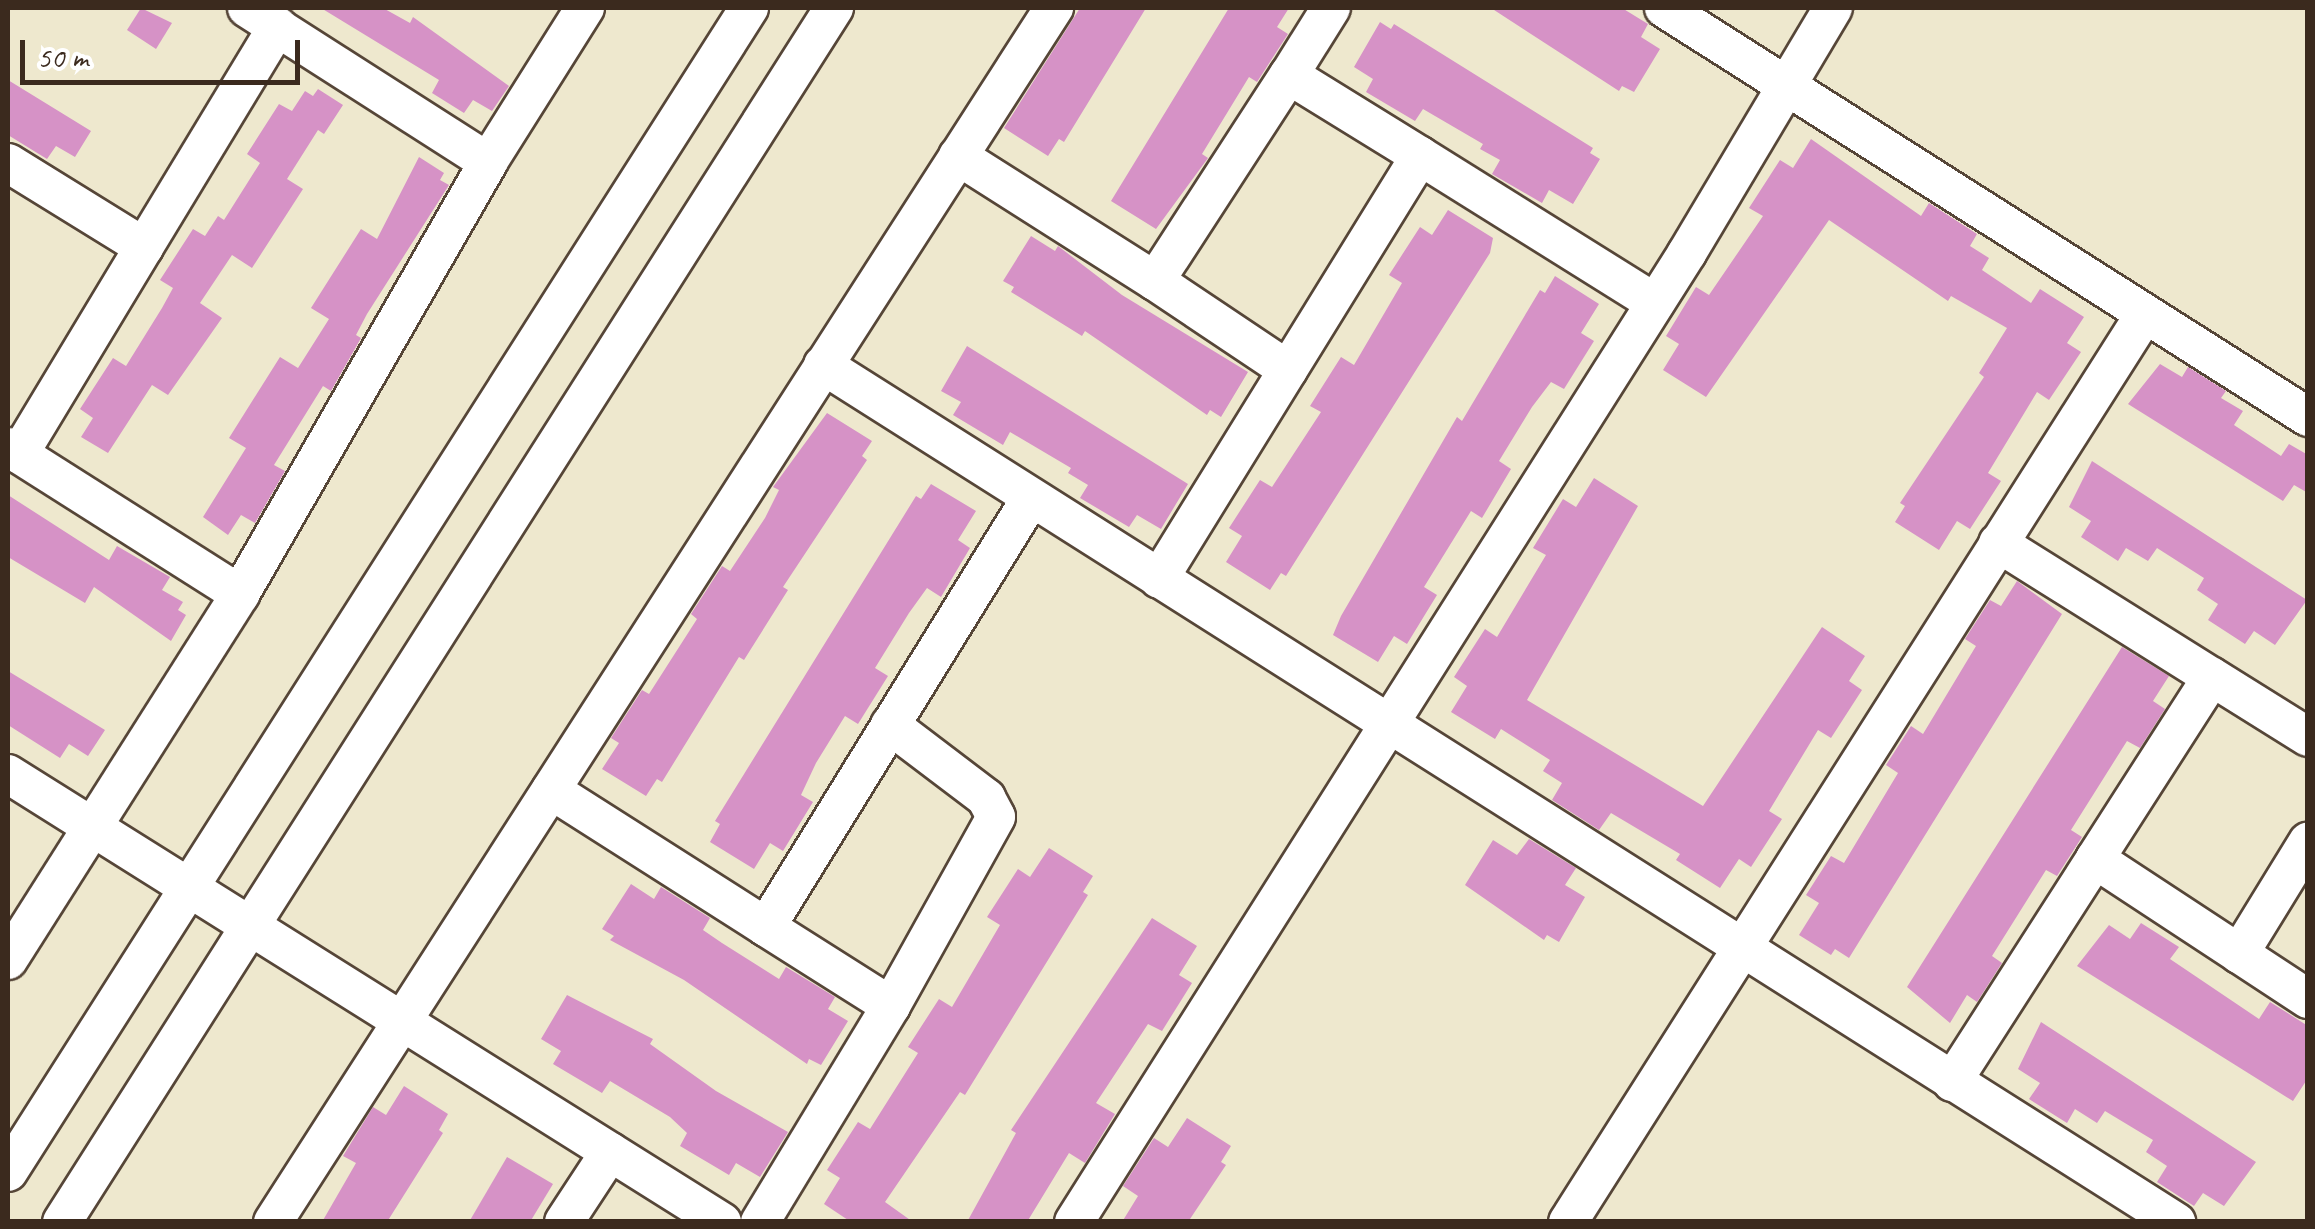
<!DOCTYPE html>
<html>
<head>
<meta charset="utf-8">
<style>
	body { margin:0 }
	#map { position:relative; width:2315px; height:1229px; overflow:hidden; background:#eee8ce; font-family:Caveat,sans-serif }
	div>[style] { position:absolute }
	.building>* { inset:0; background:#d692c6 }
	.roads { filter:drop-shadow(2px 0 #564638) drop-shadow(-2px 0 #564638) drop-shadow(0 2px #564638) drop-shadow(0 -2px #564638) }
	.minor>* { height:38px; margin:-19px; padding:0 19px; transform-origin:19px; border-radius:19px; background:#fff }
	span { translate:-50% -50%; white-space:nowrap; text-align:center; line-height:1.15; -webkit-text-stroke:8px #fff; paint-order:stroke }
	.frame { position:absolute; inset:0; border:10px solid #3b2a1e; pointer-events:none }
	.scale { position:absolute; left:20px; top:40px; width:280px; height:45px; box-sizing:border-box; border:5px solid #3b2a1e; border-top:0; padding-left:12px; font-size:30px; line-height:35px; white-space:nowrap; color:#3b2a1e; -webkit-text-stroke:8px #fff; paint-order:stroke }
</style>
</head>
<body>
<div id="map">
	<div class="building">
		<div style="clip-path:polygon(141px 8px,172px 23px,156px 49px,127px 30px)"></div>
		<div style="clip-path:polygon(321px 8px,383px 8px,410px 23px,413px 17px,509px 86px,492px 111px,473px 100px,464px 113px,432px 93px,439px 80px)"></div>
		<div style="clip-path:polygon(1080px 8px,1146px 8px,1064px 142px,1059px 139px,1048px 156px,1004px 128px)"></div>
		<div style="clip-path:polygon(1229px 8px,1289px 8px,1277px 27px,1288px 34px,1257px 82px,1249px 77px,1202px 154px,1208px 158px,1156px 229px,1111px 201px)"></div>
		<div style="clip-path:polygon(1491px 8px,1622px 8px,1648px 24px,1641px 37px,1660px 49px,1634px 92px,1622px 86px,1619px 91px)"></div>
		<div style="clip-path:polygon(1380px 22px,1391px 29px,1394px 24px,1593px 148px,1590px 153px,1600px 159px,1573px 204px,1549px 190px,1542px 203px,1492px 174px,1500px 160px,1480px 149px,1483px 144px,1423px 109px,1415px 121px,1366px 92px,1373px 79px,1354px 67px)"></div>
		<div style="clip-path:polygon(8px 80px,91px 131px,75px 157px,56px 146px,47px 159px,8px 135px)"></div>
		<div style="clip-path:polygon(318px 89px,343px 105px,324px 134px,318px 130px,287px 179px,303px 189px,252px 268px,232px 255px,200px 303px,222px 318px,168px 395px,152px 385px,108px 453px,81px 437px,93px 418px,80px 409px,113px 358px,126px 366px,162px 308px,173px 288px,160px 280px,193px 229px,205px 236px,218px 216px,224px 220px,260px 163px,247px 154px,279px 104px,292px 111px,305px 91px,313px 96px)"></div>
		<div style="clip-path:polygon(1811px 139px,1921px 216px,1929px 203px,1977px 234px,1970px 246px,1989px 258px,1982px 270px,2031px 303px,2040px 289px,2084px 317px,2067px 343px,2081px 352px,2049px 400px,2037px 392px,1988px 473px,2001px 481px,1970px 529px,1957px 521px,1939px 550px,1895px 522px,1905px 506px,1900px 503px,1984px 377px,1979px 373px,2007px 328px,1951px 296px,1948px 301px,1829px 220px,1706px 397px,1663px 370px,1679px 344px,1666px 336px,1696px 287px,1709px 295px,1763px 216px,1749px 208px,1780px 160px,1793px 168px)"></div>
		<div style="clip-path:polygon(419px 157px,444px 173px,440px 180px,449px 185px,367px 314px,356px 335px,361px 338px,331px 391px,323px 386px,274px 465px,285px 471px,255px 523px,241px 515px,228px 535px,203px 517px,246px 448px,229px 438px,280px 357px,298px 368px,329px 319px,311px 308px,361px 229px,377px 239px)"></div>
		<div style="clip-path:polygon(1448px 210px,1493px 238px,1490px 253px,1286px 576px,1281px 573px,1270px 590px,1226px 562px,1242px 536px,1229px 528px,1260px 480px,1272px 487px,1321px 412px,1310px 406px,1341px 357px,1354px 365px,1402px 283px,1389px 275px,1420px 227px,1432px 235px)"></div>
		<div style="clip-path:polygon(1031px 236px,1055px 251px,1058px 246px,1122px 295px,1248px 372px,1221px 417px,1210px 410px,1207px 415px,1085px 331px,1082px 336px,1011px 292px,1014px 287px,1003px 281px)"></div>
		<div style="clip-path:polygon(1555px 276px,1599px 304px,1581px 333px,1594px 341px,1564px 389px,1551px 382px,1532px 407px,1499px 461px,1511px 469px,1482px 518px,1471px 511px,1424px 587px,1437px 595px,1407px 644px,1394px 636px,1378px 662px,1333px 635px,1341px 616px,1457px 417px,1462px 421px,1540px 290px,1545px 293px)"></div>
		<div style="clip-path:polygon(967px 346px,1188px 484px,1161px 529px,1137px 515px,1129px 527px,1080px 498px,1088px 485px,1068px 473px,1071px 468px,1010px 432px,1003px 445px,953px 415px,961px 402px,941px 391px)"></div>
		<div style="clip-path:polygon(2160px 364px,2182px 377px,2188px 367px,2226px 391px,2221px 398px,2243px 411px,2234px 425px,2281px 456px,2289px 444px,2308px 455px,2308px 493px,2294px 485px,2283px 501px,2128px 404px)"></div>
		<div style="clip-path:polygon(827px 413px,872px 441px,862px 456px,867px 460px,783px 587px,788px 590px,744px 660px,739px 657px,662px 782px,657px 779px,646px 796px,602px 769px,619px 743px,611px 738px,642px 690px,649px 694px,697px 619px,691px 614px,722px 566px,730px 571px,765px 518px,779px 490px,773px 487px)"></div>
		<div style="clip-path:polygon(2092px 461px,2307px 600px,2275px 645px,2254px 631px,2245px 644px,2208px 620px,2218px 604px,2197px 590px,2204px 578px,2157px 548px,2148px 561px,2126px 548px,2118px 561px,2081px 537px,2091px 521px,2069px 507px)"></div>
		<div style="clip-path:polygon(1594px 478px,1638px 506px,1527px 700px,1703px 806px,1822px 627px,1865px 656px,1849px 681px,1862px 690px,1831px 738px,1818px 730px,1769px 811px,1782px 819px,1751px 867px,1739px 859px,1720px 888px,1676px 860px,1680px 854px,1611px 813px,1599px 830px,1552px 800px,1562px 783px,1543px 771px,1550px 760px,1501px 729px,1495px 739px,1451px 712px,1467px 686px,1454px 677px,1485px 629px,1497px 637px,1546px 555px,1533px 548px,1563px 499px,1576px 507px)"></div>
		<div style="clip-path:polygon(931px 484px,976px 511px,958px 540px,970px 548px,941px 597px,927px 588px,909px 613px,875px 668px,888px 676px,858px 724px,845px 716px,816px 763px,801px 795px,813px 802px,783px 851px,770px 843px,754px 869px,710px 842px,720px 824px,715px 821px,916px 496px,921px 499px)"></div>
		<div style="clip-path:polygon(8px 495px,109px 560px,117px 546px,170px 577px,162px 590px,183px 602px,178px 610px,186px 615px,171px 641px,94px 587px,85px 603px,8px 557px)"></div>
		<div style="clip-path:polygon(2017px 581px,2062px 614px,1849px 958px,1835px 949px,1831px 955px,1799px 935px,1819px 903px,1806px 895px,1831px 856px,1844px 863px,1898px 773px,1886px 765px,1911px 726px,1923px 734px,1976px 646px,1965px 639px,1990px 600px,2001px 606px)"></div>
		<div style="clip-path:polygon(2122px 647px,2169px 676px,2153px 701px,2165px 709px,2140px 748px,2127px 741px,2071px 830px,2082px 837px,2057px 876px,2046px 870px,1992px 956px,2002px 963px,1977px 1002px,1967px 995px,1950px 1023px,1907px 987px)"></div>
		<div style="clip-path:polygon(8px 671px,105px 730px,88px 756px,69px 744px,60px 758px,8px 725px)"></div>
		<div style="clip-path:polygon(1529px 839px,1576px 868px,1565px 885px,1585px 897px,1559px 942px,1547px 935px,1544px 940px,1465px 885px,1493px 840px,1517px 855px)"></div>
		<div style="clip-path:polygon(1049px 848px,1093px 876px,1083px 892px,1088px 895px,965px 1095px,960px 1092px,885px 1202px,913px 1222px,851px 1222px,824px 1204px,840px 1178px,827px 1170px,858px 1122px,870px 1129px,918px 1053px,908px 1047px,939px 999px,952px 1007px,1000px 925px,987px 917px,1018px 869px,1030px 877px)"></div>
		<div style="clip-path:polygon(631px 884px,654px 899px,661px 887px,710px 918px,703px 930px,722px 943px,779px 979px,786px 967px,835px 997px,828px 1009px,848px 1021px,821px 1065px,809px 1059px,807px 1064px,684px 980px,610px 940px,614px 936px,602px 929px)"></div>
		<div style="clip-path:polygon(1152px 918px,1197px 946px,1179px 975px,1192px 983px,1162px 1031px,1148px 1024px,1096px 1103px,1115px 1114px,1085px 1163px,1069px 1153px,1027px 1222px,967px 1222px,1016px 1133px,1011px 1130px)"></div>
		<div style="clip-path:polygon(2141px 923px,2179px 947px,2170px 959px,2259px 1019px,2270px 1002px,2308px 1026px,2308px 1078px,2293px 1101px,2077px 966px,2109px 925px,2130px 939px)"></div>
		<div style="clip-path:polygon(567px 995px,653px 1039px,650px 1044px,716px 1091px,788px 1132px,760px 1177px,736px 1163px,729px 1175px,680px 1146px,687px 1133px,670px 1117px,610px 1081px,602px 1093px,553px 1064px,561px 1051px,541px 1039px)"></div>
		<div style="clip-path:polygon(2041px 1022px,2256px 1162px,2224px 1206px,2203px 1193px,2194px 1206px,2157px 1182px,2167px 1166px,2146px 1152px,2153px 1140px,2105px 1111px,2097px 1123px,2075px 1109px,2067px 1123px,2029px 1099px,2040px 1083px,2018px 1069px)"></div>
		<div style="clip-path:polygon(404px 1086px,448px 1114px,439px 1130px,443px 1133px,387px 1222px,322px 1222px,356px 1163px,343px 1156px,373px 1107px,386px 1115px)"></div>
		<div style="clip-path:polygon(1187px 1118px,1231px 1146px,1221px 1162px,1226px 1165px,1188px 1222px,1122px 1222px,1138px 1196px,1123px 1186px,1154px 1138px,1168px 1147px)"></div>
		<div style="clip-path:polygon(507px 1157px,553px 1184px,530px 1222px,469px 1222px)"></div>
	</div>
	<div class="roads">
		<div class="minor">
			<div style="left:247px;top:8px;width:286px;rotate:32.6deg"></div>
			<div style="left:1664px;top:8px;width:763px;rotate:32.42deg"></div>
			<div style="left:1289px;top:75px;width:79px;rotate:-57.9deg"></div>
			<div style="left:958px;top:156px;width:233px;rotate:32.4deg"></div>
			<div style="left:1155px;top:281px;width:246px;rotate:-57deg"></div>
			<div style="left:1289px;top:75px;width:154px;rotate:31.7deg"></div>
			<div style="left:1420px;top:156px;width:497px;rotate:121.7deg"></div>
			<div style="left:1420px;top:156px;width:277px;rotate:32deg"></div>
			<div style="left:8px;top:163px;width:160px;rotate:31.7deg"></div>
			<div style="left:144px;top:247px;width:242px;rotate:121.1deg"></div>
			<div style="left:144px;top:247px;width:258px;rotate:-58.8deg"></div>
			<div style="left:1155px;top:281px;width:160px;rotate:33.8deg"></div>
			<div style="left:823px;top:365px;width:1602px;rotate:32.35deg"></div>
			<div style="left:8px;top:447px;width:275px;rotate:32.4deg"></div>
			<div style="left:1998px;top:543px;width:252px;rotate:32.1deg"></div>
			<div style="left:890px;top:725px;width:121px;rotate:37.2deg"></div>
			<div style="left:986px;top:798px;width:21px;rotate:62deg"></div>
			<div style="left:996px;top:817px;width:216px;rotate:119.1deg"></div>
			<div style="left:8px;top:774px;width:843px;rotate:32.11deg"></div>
			<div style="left:551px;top:790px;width:255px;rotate:32.5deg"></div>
			<div style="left:766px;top:927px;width:504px;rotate:-58.3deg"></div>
			<div style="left:2095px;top:859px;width:216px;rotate:-57.3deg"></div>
			<div style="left:2212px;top:677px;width:113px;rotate:32deg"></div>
			<div style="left:2239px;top:954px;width:132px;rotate:-58.4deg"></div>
			<div style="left:8px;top:960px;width:433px;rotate:-57.6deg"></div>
			<div style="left:240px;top:594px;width:498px;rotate:-60.1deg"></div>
			<div style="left:488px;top:162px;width:182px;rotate:-57.8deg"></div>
			<div style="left:1952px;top:1082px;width:265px;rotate:-57.3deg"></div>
			<div style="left:2095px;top:859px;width:255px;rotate:33.3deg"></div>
			<div style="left:8px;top:1172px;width:1380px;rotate:-57.52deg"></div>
			<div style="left:62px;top:1222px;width:1439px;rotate:-57.55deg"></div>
			<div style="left:273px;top:1222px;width:1444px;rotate:-57.25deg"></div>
			<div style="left:564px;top:1222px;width:84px;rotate:-56.7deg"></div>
			<div style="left:760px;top:1222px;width:253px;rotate:-58.8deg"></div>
			<div style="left:891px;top:1006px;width:148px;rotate:-147.7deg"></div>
			<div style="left:1074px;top:1222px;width:1147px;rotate:-57.68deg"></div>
			<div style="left:1687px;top:253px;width:285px;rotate:-59.2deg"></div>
			<div style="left:1568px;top:1222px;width:1076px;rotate:-57.57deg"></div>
		</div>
	</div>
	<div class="frame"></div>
	<div class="scale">50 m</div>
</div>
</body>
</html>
